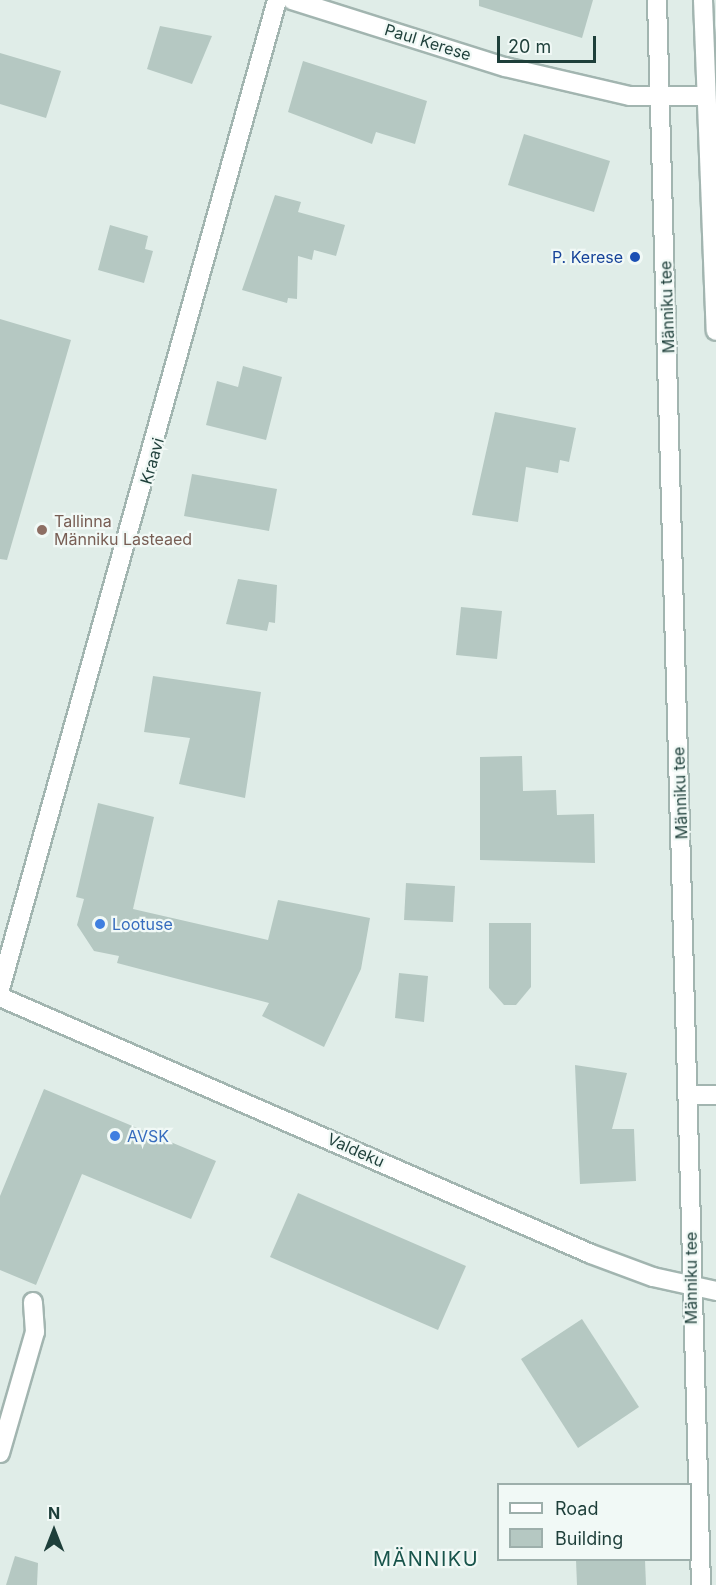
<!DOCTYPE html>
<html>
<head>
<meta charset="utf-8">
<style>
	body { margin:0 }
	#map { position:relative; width:716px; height:1585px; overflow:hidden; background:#e0ede8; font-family:Inter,sans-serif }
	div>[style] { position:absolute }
	.building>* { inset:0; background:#b5c8c2 }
	.roads { filter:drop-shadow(2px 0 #a2b5b0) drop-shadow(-2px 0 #a2b5b0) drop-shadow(0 2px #a2b5b0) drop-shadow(0 -2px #a2b5b0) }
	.lane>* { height:18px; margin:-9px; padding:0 9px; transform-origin:9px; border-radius:9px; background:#fff }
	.street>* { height:18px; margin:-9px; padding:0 9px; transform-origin:9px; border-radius:9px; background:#fff }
	.secondary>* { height:18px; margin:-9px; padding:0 9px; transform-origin:9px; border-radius:9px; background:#fff }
	.dots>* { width:16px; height:16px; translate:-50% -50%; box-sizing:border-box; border:3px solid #f1f9f6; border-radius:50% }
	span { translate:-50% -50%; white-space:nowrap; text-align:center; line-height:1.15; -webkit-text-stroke:4.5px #f1f9f6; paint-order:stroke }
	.street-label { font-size:16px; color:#1e3f3a }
	.transit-label { font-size:16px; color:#164399 }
	.right { translate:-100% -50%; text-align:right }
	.education-label { font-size:16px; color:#785e54 }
	.left { translate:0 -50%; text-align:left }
	.shop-label { font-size:16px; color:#366cbe }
	.quarter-label { font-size:20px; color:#18544b; letter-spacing:1.5px }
	.legend { position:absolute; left:497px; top:1483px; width:195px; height:78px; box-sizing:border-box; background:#f1f9f6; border:2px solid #9dafab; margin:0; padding:8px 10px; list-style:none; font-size:18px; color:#1e3f3a }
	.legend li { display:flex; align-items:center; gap:12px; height:30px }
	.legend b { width:30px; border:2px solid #9dafab }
	.north { position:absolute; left:24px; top:1501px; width:60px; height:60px; -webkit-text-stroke:4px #f1f9f6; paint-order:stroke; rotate:0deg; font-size:16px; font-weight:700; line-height:24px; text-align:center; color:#1e3f3a }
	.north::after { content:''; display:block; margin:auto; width:21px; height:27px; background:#1e3f3a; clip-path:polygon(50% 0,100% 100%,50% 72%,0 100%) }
	.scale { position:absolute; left:497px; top:36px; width:99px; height:27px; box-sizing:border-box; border:3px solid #1e3f3a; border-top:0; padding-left:8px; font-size:18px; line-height:21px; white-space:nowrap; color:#1e3f3a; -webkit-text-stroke:4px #f1f9f6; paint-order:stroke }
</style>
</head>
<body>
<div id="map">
	<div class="building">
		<div style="clip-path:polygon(479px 0,593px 0,582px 38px,479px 6px)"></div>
		<div style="clip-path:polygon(160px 26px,212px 36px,192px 84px,147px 69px)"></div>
		<div style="clip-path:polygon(0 53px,61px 71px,46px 118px,0 104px)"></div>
		<div style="clip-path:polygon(303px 61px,427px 101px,415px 144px,376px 132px,372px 144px,288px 112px)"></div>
		<div style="clip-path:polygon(524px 134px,610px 161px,594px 212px,508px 185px)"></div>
		<div style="clip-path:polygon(275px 195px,301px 202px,298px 212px,345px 225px,336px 256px,314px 250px,312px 260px,298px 256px,297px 299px,288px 298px,287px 303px,242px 290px)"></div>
		<div style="clip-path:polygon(110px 225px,148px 236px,145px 249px,153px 251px,144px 283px,98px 270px)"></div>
		<div style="clip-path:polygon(0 319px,71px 340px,7px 560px,0 559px)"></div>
		<div style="clip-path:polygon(243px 366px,282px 377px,266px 440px,206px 425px,217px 381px,238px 387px)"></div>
		<div style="clip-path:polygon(495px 412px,576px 428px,569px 462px,560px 460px,558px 473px,526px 467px,518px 522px,472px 515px)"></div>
		<div style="clip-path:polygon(192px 474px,277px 489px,269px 531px,184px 516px)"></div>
		<div style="clip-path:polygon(238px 579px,277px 585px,275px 623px,269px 622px,267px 631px,226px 624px)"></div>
		<div style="clip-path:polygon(461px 607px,502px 611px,497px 659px,456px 655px)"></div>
		<div style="clip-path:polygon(153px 676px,261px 692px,245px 798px,179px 784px,190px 738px,144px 732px)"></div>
		<div style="clip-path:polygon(522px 756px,523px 791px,556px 790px,557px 815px,594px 814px,595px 863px,480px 860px,480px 757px)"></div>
		<div style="clip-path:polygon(98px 803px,154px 817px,133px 909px,268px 940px,278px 900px,370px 918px,361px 969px,324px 1047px,262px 1016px,269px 1003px,117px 963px,119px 956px,94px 951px,77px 925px,84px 899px,76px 897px)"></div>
		<div style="clip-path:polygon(406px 883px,455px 886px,453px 922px,404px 920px)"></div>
		<div style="clip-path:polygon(489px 923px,531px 923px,531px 987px,516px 1005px,504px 1005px,489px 988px)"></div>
		<div style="clip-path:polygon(399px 973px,428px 976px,424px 1022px,395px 1018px)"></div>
		<div style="clip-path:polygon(575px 1065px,627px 1073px,612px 1129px,634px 1129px,636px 1181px,580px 1184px)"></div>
		<div style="clip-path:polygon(44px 1089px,216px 1161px,191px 1219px,82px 1174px,36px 1285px,0 1270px,0 1196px)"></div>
		<div style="clip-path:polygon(298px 1193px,466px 1266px,438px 1330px,270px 1257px)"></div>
		<div style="clip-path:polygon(582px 1319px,639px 1407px,578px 1448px,521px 1359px)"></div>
		<div style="clip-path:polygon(15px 1556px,38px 1563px,37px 1585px,6px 1585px)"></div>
		<div style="clip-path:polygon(576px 1560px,645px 1560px,646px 1585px,577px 1585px)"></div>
	</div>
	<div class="roads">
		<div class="lane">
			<div style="left:689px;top:1095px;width:27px"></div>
			<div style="left:0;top:1453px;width:126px;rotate:-73.9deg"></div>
			<div style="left:35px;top:1332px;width:30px;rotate:-94deg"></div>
		</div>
		<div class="street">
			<div style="left:292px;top:0;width:223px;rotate:17.5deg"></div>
			<div style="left:505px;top:67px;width:128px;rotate:13.1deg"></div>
			<div style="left:630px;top:96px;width:76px"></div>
			<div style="left:0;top:989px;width:1027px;rotate:-74.35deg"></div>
		</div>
		<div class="secondary">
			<div style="left:657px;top:0;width:1586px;rotate:88.41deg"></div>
			<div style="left:703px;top:0;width:331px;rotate:87.8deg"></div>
			<div style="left:0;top:997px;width:644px;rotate:23.5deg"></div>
			<div style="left:591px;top:1254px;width:66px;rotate:20.4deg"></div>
			<div style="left:653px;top:1277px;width:65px;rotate:12.5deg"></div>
		</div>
	</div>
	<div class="dots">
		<div style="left:635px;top:257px;background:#1a4fb4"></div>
		<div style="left:42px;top:530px;background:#8d6e63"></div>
		<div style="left:100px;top:924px;background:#3f7fe0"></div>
		<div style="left:115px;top:1136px;background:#3f7fe0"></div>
	</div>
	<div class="street-label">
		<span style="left:428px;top:42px;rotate:17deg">Paul Kerese</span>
		<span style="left:667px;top:307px;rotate:-92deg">Männiku tee</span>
		<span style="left:152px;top:461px;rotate:-74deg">Kraavi</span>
		<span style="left:680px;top:793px;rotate:-92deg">Männiku tee</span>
		<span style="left:356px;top:1150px;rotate:24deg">Valdeku</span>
		<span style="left:691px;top:1278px;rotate:-90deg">Männiku tee</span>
	</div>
	<div class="transit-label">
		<span class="right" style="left:623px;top:257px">P. Kerese</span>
	</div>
	<div class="education-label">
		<span class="left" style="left:54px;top:530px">Tallinna<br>Männiku Lasteaed</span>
	</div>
	<div class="shop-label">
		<span class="left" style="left:112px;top:924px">Lootuse</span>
		<span class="left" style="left:127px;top:1136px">AVSK</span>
	</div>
	<div class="quarter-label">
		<span style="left:426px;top:1559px">MÄNNIKU</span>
	</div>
	<ul class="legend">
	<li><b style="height:8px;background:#fff"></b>Road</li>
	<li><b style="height:16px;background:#b5c8c2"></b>Building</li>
	</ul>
	<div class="north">N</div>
	<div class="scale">20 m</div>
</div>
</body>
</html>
